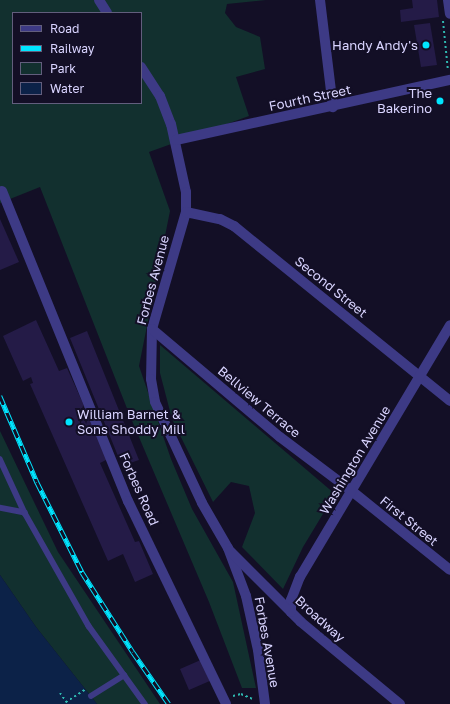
<!DOCTYPE html>
<html>
<head>
<meta charset="utf-8">
<style>
	body { margin:0 }
	#map { position:relative; width:450px; height:704px; overflow:hidden; background:#130f26; font-family:"Golos Text",sans-serif }
	div>[style] { position:absolute }
	.green>* { inset:0; background:#12302f }
	.water>* { inset:0; background:#0c2248 }
	.building>* { inset:0; background:#241b47 }
	.path>* { height:2px; margin-top:-1px; transform-origin:0; background:repeating-linear-gradient(90deg,#2fb8b0 0 2px,transparent 0 5px) }
	.service>* { height:5.5px; margin:-2.75px; padding:0 2.75px; transform-origin:2.75px; border-radius:2.75px; background:#3d3a85 }
	.minor>* { height:10px; margin:-5px; padding:0 5px; transform-origin:5px; border-radius:5px; background:#3d3a85 }
	.tertiary>* { height:10px; margin:-5px; padding:0 5px; transform-origin:5px; border-radius:5px; background:#3d3a85 }
	.rail>* { height:4.5px; margin-top:-2.25px; transform-origin:0; background:repeating-linear-gradient(90deg,#130f26 0 9px,#00e5ff 0 18px); box-sizing:border-box; border-block:1px solid #00e5ff }
	.dots>* { width:11px; height:11px; translate:-50% -50%; box-sizing:border-box; border:2px solid #130f26; border-radius:50% }
	span { translate:-50% -50%; white-space:nowrap; text-align:center; line-height:1.15; -webkit-text-stroke:4px #130f26; paint-order:stroke }
	.poi-label { font-size:13px; color:#d9d4ff }
	.right { translate:-100% -50%; text-align:right }
	.left { translate:0 -50%; text-align:left }
	.street-label { font-size:13px; color:#d9d4ff }
	.legend { position:absolute; left:12px; top:12px; width:130px; height:92px; box-sizing:border-box; background:#130f26; border:1px solid #625e7d; margin:0; padding:5px 7px; list-style:none; font-size:12px; color:#d9d4ff }
	.legend li { display:flex; align-items:center; gap:8px; height:20px }
	.legend b { width:20px; border:1px solid #625e7d }
</style>
</head>
<body>
<div id="map">
	<div class="green">
		<div style="clip-path:polygon(evenodd,0 0,266px 0,227px 4px,225px 13px,236px 27px,260px 37px,265px 69px,236px 77px,249px 116px,149px 152px,170px 211px,139px 366px,171px 459px,192px 509px,233px 582px,256px 688px,242px 688px,209px 602px,130px 416px,40px 187px,0 203px,0 0,13px 13px,141px 13px,141px 103px,13px 103px,13px 13px)"></div>
		<div style="clip-path:polygon(160px 345px,335px 494px,303px 547px,283px 589px,242px 547px,255px 513px,249px 486px,231px 482px,213px 502px,172px 419px,160px 373px)"></div>
		<div style="clip-path:polygon(0 431px,58px 552px,160px 704px,97px 704px,36px 627px,0 575px)"></div>
	</div>
	<div class="water">
		<div style="clip-path:polygon(0 575px,36px 627px,97px 704px,0 704px)"></div>
	</div>
	<div class="building">
		<div style="clip-path:polygon(412px 0,437px 0,439px 17px,401px 22px,400px 10px,413px 8px)"></div>
		<div style="clip-path:polygon(430px 23px,437px 65px,421px 67px,414px 25px)"></div>
		<div style="clip-path:polygon(0 219px,19px 262px,0 270px)"></div>
		<div style="clip-path:polygon(36px 320px,59px 371px,67px 368px,108px 459px,100px 463px,135px 542px,139px 541px,153px 574px,135px 582px,123px 554px,108px 561px,30px 384px,33px 383px,31px 377px,23px 381px,3px 336px)"></div>
		<div style="clip-path:polygon(87px 331px,139px 460px,130px 463px,126px 452px,118px 456px,70px 338px)"></div>
		<div style="clip-path:polygon(203px 659px,212px 680px,189px 690px,180px 669px)"></div>
	</div>
	<div class="path">
		<div style="left:443px;top:21px;width:50px;rotate:84.3deg"></div>
		<div style="left:60px;top:693px;width:14px;rotate:54deg"></div>
		<div style="left:233px;top:696px;width:8px;rotate:-14deg"></div>
		<div style="left:241px;top:694px;width:13px;rotate:23deg"></div>
		<div style="left:66px;top:702px;width:24px;rotate:-33deg"></div>
	</div>
	<div class="service">
		<div style="left:0;top:459px;width:60px;rotate:65.2deg"></div>
		<div style="left:25px;top:513px;width:25px;rotate:-169deg"></div>
		<div style="left:25px;top:513px;width:130px;rotate:60.5deg"></div>
		<div style="left:89px;top:626px;width:96px;rotate:54.3deg"></div>
		<div style="left:91px;top:696px;width:39px;rotate:-32deg"></div>
	</div>
	<div class="minor">
		<div style="left:99px;top:0;width:15px;rotate:58deg"></div>
		<div style="left:320px;top:0;width:108px;rotate:83.1deg"></div>
		<div style="left:141px;top:67px;width:35px;rotate:57deg"></div>
		<div style="left:160px;top:96px;width:30px;rotate:69deg"></div>
		<div style="left:171px;top:124px;width:70px;rotate:77.6deg"></div>
		<div style="left:186px;top:192px;width:20px;rotate:90deg"></div>
		<div style="left:186px;top:212px;width:122px;rotate:106.2deg"></div>
		<div style="left:152px;top:329px;width:50px;rotate:91.1deg"></div>
		<div style="left:151px;top:379px;width:23px;rotate:80deg"></div>
		<div style="left:155px;top:402px;width:111px;rotate:65deg"></div>
		<div style="left:202px;top:503px;width:52px;rotate:60deg"></div>
		<div style="left:228px;top:548px;width:51px;rotate:69.4deg"></div>
		<div style="left:246px;top:596px;width:55px;rotate:77.5deg"></div>
		<div style="left:258px;top:650px;width:54px;rotate:82.6deg"></div>
		<div style="left:176px;top:140px;width:280px;rotate:-12.4deg"></div>
		<div style="left:2px;top:191px;width:335px;rotate:67.9deg"></div>
		<div style="left:128px;top:501px;width:225px;rotate:64.2deg"></div>
		<div style="left:186px;top:212px;width:35px;rotate:12deg"></div>
		<div style="left:220px;top:219px;width:16px;rotate:27deg"></div>
		<div style="left:234px;top:226px;width:278px;rotate:39deg"></div>
		<div style="left:152px;top:329px;width:167px;rotate:40.2deg"></div>
		<div style="left:280px;top:437px;width:91px;rotate:37deg"></div>
		<div style="left:353px;top:492px;width:124px;rotate:38.8deg"></div>
		<div style="left:230px;top:551px;width:86px;rotate:45deg"></div>
	</div>
	<div class="tertiary">
		<div style="left:448px;top:0;width:14px;rotate:82deg"></div>
		<div style="left:400px;top:704px;width:129px;rotate:-140.4deg"></div>
		<div style="left:301px;top:622px;width:14px;rotate:-135deg"></div>
		<div style="left:291px;top:612px;width:12px;rotate:-90deg"></div>
		<div style="left:291px;top:600px;width:25px;rotate:-69deg"></div>
		<div style="left:300px;top:577px;width:293px;rotate:-59.2deg"></div>
	</div>
	<div class="rail">
		<div style="left:0;top:396px;width:94px;rotate:66.7deg"></div>
		<div style="left:37px;top:482px;width:101px;rotate:63.4deg"></div>
		<div style="left:82px;top:572px;width:95px;rotate:57.5deg"></div>
		<div style="left:133px;top:652px;width:63px;rotate:55.3deg"></div>
	</div>
	<div class="dots">
		<div style="left:426px;top:45px;background:#00e5ff"></div>
		<div style="left:440px;top:101px;background:#00e5ff"></div>
		<div style="left:69px;top:422px;background:#00e5ff"></div>
	</div>
	<div class="poi-label">
		<span class="right" style="left:418px;top:45px">Handy Andy's</span>
		<span class="right" style="left:432px;top:101px">The<br>Bakerino</span>
		<span class="left" style="left:77px;top:422px">William Barnet &amp;<br>Sons Shoddy Mill</span>
	</div>
	<div class="street-label">
		<span style="left:310px;top:98px;rotate:-12deg">Fourth Street</span>
		<span style="left:153px;top:280px;rotate:-75deg">Forbes Avenue</span>
		<span style="left:331px;top:287px;rotate:39deg">Second Street</span>
		<span style="left:259px;top:402px;rotate:40deg">Bellview Terrace</span>
		<span style="left:355px;top:460px;rotate:-59deg">Washington Avenue</span>
		<span style="left:139px;top:489px;rotate:66deg">Forbes Road</span>
		<span style="left:409px;top:521px;rotate:39deg">First Street</span>
		<span style="left:320px;top:619px;rotate:42deg">Broadway</span>
		<span style="left:267px;top:642px;rotate:80deg">Forbes Avenue</span>
	</div>
	<ul class="legend">
	<li><b style="height:5px;background:#3d3a85"></b>Road</li>
	<li><b style="height:5px;background:#00e5ff"></b>Railway</li>
	<li><b style="height:11px;background:#12302f"></b>Park</li>
	<li><b style="height:11px;background:#0c2248"></b>Water</li>
	</ul>
</div>
</body>
</html>
